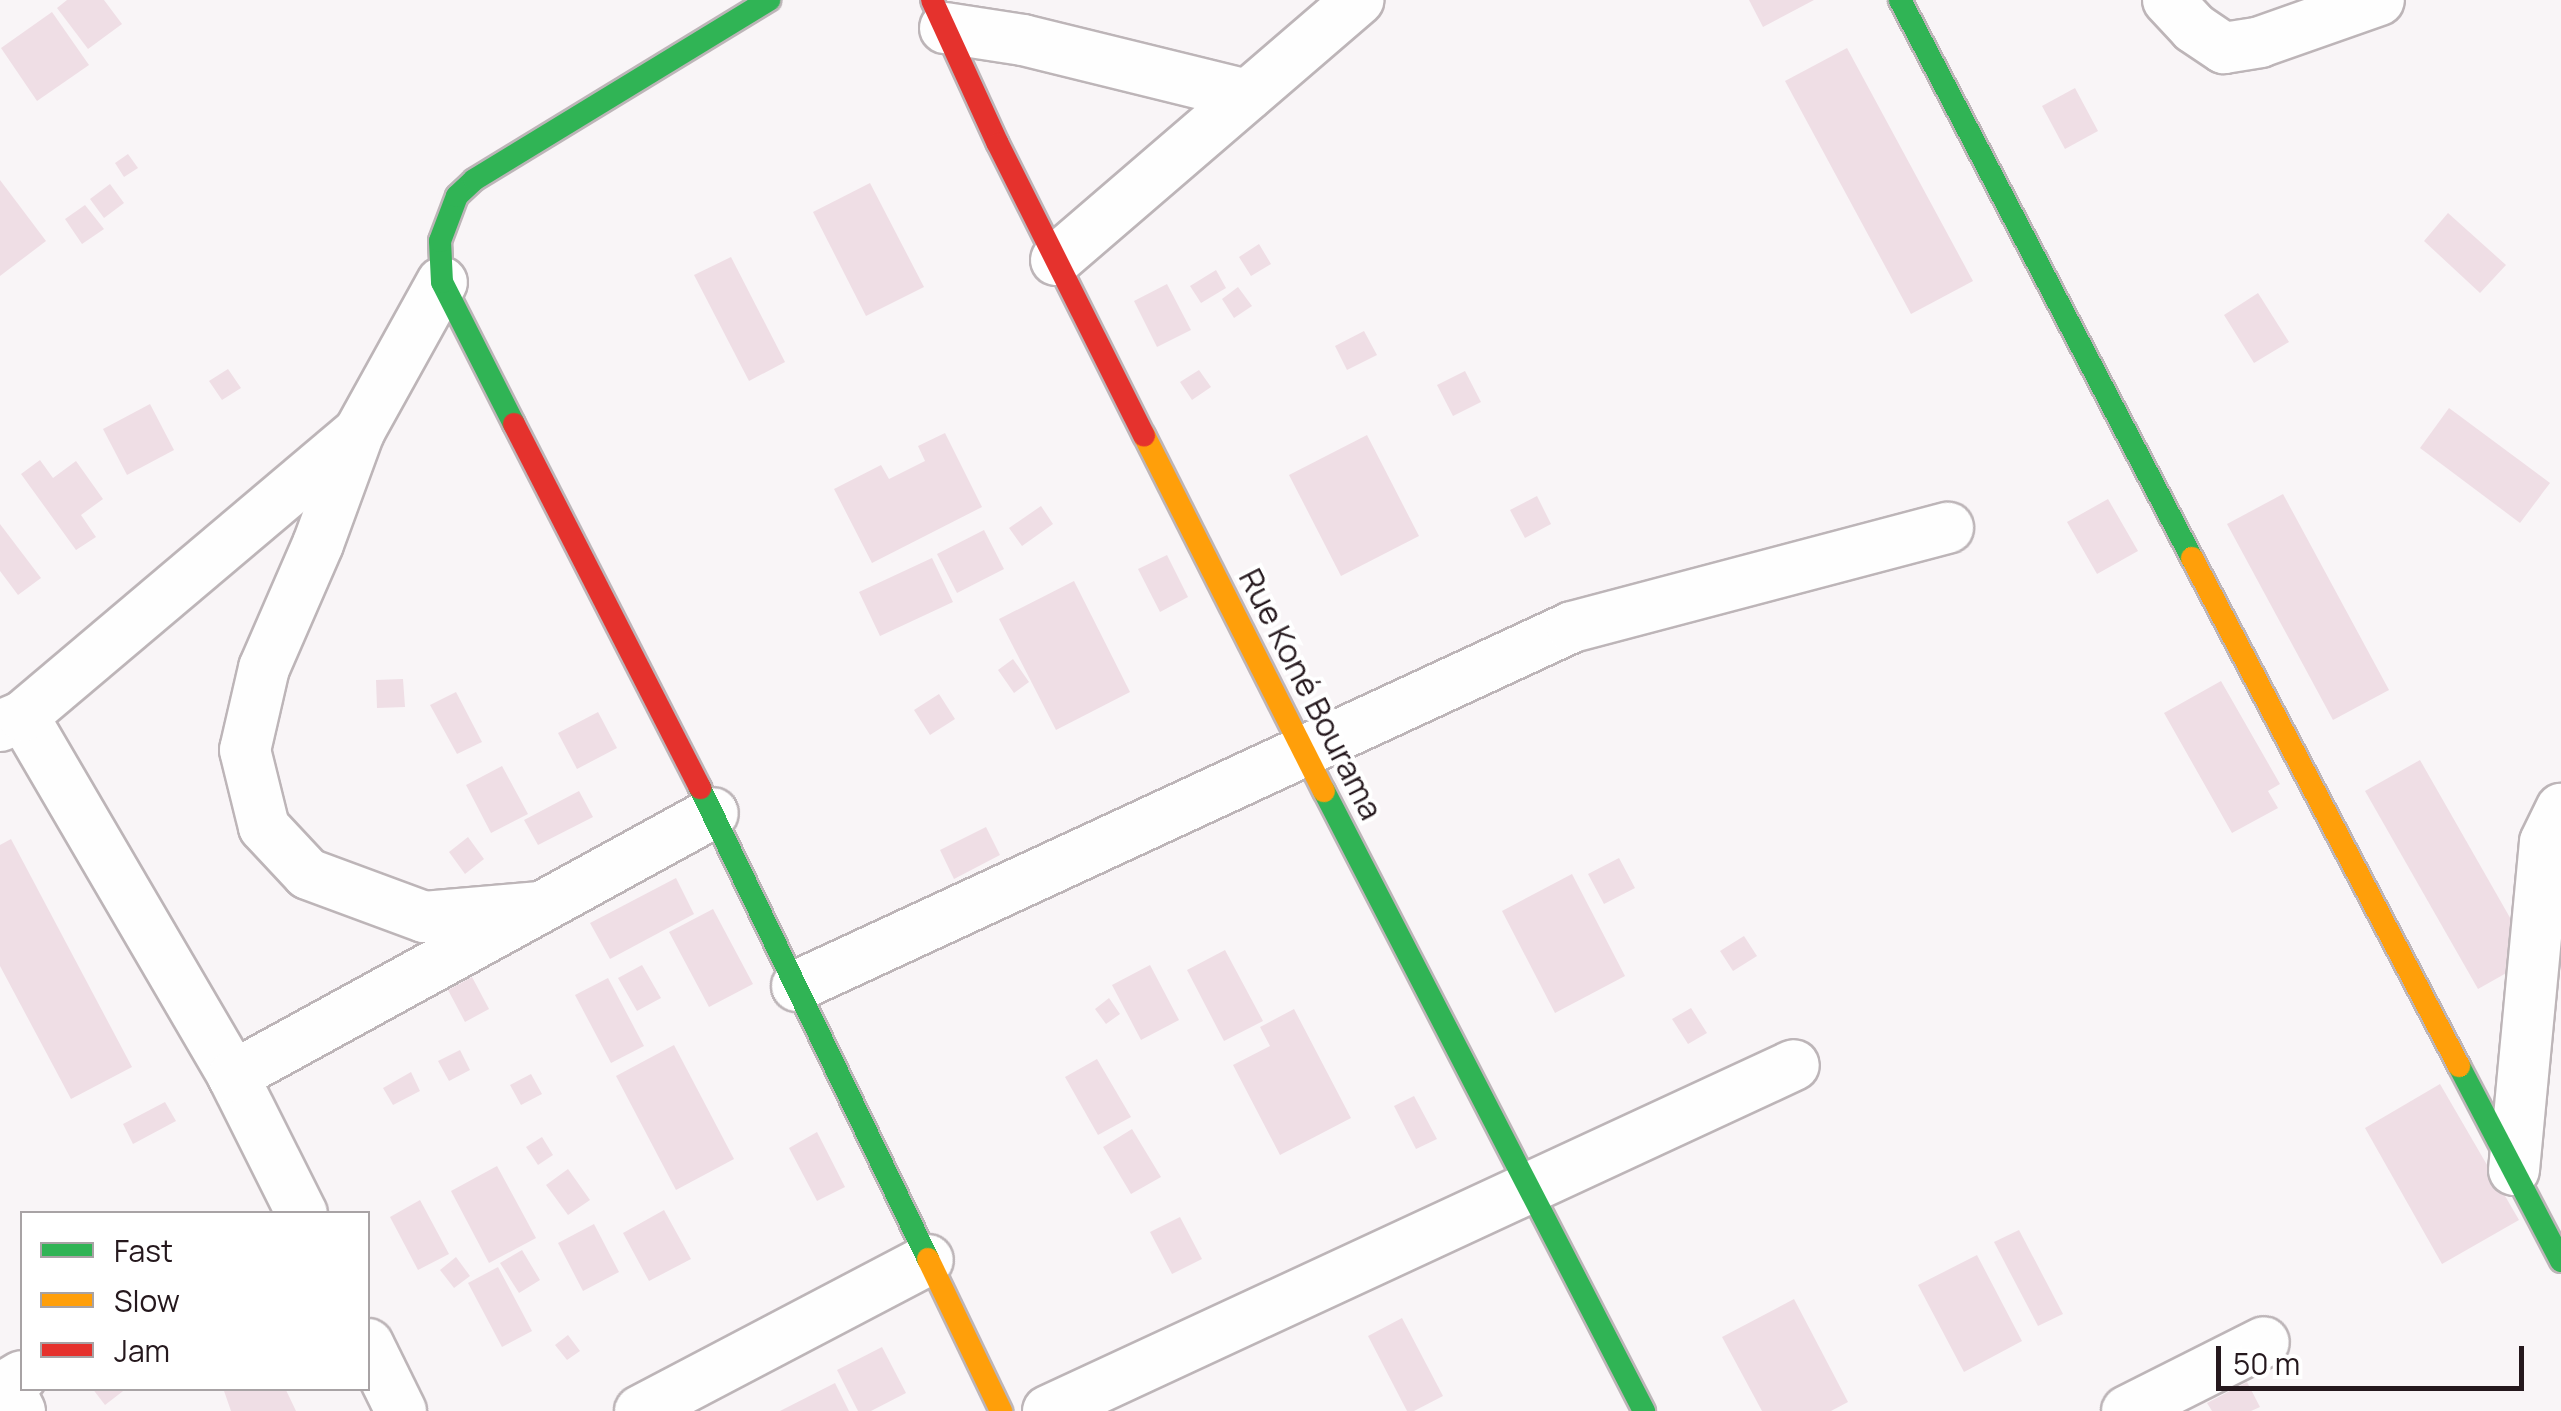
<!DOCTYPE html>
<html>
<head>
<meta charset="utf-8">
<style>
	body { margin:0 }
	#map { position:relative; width:2561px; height:1411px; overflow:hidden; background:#f9f5f7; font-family:Manrope,sans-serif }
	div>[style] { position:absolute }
	.building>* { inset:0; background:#efdee5 }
	.roads { filter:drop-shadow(2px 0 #bdb5b8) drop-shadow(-2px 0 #bdb5b8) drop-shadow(0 2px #bdb5b8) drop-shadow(0 -2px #bdb5b8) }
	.street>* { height:50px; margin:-25px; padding:0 25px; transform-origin:25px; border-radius:25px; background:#fefefe }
	.fast>* { height:22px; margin:-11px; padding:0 11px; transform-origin:11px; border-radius:11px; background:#30b455 }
	.slow>* { height:22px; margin:-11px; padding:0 11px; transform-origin:11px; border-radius:11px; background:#ff9f0a }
	.jam>* { height:22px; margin:-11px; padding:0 11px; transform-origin:11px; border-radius:11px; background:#e5322d }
	span { translate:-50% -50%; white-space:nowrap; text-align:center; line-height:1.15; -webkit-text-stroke:8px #fff; paint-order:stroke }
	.street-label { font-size:32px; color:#25181d }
	.legend { position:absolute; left:20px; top:1211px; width:350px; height:180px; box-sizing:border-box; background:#fff; border:2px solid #a8a3a5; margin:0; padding:12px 18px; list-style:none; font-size:30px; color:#25181d }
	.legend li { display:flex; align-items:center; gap:20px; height:50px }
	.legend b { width:50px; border:2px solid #a8a3a5 }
	.scale { position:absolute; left:2216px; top:1346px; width:308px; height:45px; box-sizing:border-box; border:5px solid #25181d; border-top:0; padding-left:12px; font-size:30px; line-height:35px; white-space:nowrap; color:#25181d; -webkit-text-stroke:8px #fff; paint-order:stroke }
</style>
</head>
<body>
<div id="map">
	<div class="building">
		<div style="clip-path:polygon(67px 0,104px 0,122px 24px,88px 49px,57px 8px)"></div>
		<div style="clip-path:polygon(1749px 0,1814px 0,1763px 27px)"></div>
		<div style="clip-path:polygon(52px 12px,89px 65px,37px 101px,1px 48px)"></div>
		<div style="clip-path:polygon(1847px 48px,1973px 281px,1911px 314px,1785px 81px)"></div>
		<div style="clip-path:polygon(2075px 88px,2098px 131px,2065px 149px,2042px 106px)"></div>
		<div style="clip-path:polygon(128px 154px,138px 168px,124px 177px,115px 163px)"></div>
		<div style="clip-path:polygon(0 180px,46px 241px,0 276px)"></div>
		<div style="clip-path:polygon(870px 183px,924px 287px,866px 316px,813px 212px)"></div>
		<div style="clip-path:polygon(110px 184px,124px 203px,104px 218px,90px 199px)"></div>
		<div style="clip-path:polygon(85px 205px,104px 229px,82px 244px,65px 219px)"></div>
		<div style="clip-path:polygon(2448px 213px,2506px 265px,2480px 293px,2424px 241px)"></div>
		<div style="clip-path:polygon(1259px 244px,1271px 264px,1251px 276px,1239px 257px)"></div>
		<div style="clip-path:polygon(731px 257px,785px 362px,749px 381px,694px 275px)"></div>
		<div style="clip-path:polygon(1216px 270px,1226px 288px,1201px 303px,1190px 286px)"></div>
		<div style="clip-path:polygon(1167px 284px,1191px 330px,1157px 347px,1134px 301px)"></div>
		<div style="clip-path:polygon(1238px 287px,1252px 306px,1234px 318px,1222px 299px)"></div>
		<div style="clip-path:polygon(2258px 293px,2289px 342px,2254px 363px,2224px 315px)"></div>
		<div style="clip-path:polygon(1364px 331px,1377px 355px,1347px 370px,1335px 346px)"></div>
		<div style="clip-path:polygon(228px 369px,241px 388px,222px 400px,209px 381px)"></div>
		<div style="clip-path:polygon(1199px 370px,1211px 387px,1192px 400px,1180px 382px)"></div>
		<div style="clip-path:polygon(1465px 371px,1481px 402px,1453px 416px,1437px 385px)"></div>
		<div style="clip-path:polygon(150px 404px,174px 450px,127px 475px,103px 429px)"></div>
		<div style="clip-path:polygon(2449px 408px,2550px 483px,2520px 523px,2420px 448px)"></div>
		<div style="clip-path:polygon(945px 433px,982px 507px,872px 563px,834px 489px,881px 465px,889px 479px,925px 461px,918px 446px)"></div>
		<div style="clip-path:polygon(1367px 435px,1419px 536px,1341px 576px,1289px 475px)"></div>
		<div style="clip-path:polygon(40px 460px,53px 478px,76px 461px,103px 499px,81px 515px,96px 537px,76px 550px,21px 474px)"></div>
		<div style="clip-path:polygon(2283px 494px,2389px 690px,2333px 720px,2227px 524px)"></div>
		<div style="clip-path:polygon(1537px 496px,1551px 524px,1525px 538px,1510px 510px)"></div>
		<div style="clip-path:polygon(2108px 499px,2138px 551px,2097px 574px,2067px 522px)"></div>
		<div style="clip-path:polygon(1041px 506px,1053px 524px,1022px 546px,1009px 528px)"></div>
		<div style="clip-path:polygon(0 524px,41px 578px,18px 595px,0 571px)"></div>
		<div style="clip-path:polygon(984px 530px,1004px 569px,957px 593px,937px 554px)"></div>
		<div style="clip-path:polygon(1167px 555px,1188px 597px,1160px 612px,1138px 569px)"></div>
		<div style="clip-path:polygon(932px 558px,953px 602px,880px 636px,859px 592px)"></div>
		<div style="clip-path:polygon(1074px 581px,1130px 692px,1056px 730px,999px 619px)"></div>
		<div style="clip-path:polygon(1013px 659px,1029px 682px,1014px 693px,998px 670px)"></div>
		<div style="clip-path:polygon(403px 679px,405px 707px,377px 708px,376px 680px)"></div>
		<div style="clip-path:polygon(2221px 681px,2280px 784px,2268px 791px,2278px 808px,2232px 833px,2164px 713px)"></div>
		<div style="clip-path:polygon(456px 692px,482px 742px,457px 754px,430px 705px)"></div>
		<div style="clip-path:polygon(939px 694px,955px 719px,930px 735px,914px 710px)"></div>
		<div style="clip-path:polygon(598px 712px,617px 748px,577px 769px,558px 733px)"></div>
		<div style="clip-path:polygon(2420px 760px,2533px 958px,2478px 989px,2365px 791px)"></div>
		<div style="clip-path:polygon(502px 766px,528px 814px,491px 833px,466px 785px)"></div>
		<div style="clip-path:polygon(579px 791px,593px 817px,538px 845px,524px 820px)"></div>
		<div style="clip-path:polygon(986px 827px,1000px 855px,954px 879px,940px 850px)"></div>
		<div style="clip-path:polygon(468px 837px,484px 859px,465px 874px,449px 852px)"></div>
		<div style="clip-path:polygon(11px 839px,132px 1067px,71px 1099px,0 966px,0 845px)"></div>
		<div style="clip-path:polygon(1619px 858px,1635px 888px,1604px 904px,1588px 874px)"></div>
		<div style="clip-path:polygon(1572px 874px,1625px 976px,1555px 1013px,1502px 911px)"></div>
		<div style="clip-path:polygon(676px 878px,694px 914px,610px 959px,590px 923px)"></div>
		<div style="clip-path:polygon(713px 909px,753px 984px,709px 1007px,669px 932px)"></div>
		<div style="clip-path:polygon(1744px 936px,1757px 956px,1733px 971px,1720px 951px)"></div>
		<div style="clip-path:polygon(1225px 950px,1263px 1021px,1224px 1041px,1187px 970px)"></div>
		<div style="clip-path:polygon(642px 965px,661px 998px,637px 1011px,618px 978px)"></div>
		<div style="clip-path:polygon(1150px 965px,1179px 1020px,1141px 1040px,1112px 985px)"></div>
		<div style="clip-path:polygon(472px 977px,489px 1009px,465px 1022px,448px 990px)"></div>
		<div style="clip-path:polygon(608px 978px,644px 1046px,611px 1063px,575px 995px)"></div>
		<div style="clip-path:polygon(1109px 998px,1120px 1014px,1106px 1024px,1095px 1009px)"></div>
		<div style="clip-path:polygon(1691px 1008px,1707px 1033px,1688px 1044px,1672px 1019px)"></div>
		<div style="clip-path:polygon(1294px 1009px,1351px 1118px,1280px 1155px,1233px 1065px,1270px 1046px,1260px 1027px)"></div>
		<div style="clip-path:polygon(674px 1045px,734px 1159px,676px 1190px,616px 1076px)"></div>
		<div style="clip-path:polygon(460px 1050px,470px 1070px,449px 1081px,438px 1061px)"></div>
		<div style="clip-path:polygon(1097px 1059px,1131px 1117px,1098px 1135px,1065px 1077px)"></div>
		<div style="clip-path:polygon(411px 1072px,420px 1091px,393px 1105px,383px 1088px)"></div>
		<div style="clip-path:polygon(531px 1074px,542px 1094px,521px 1105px,510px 1085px)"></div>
		<div style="clip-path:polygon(2440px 1084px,2519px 1220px,2442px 1264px,2365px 1128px)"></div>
		<div style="clip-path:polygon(1414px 1096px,1437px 1139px,1416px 1149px,1394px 1106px)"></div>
		<div style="clip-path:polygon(165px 1102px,176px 1121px,133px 1144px,123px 1124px)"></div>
		<div style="clip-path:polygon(1132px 1129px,1161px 1177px,1131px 1194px,1103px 1147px)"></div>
		<div style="clip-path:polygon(817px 1132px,845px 1187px,817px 1201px,789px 1148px)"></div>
		<div style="clip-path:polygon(542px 1137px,553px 1155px,538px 1165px,526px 1147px)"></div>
		<div style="clip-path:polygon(497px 1166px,536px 1238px,489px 1263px,451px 1191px)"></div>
		<div style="clip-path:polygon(568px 1169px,590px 1200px,568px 1215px,546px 1185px)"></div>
		<div style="clip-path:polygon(420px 1200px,449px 1254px,418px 1270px,390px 1217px)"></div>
		<div style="clip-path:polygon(664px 1210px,691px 1259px,649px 1281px,623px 1233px)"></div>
		<div style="clip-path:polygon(1180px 1217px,1202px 1259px,1172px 1274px,1150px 1232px)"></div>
		<div style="clip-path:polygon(594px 1224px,619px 1272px,583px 1291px,558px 1243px)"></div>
		<div style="clip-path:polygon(2019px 1230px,2063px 1314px,2038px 1326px,1994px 1242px)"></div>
		<div style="clip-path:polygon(522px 1250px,540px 1280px,519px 1293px,500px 1263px)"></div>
		<div style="clip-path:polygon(1977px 1255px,2022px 1341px,1964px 1372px,1918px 1285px)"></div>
		<div style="clip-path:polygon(456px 1257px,470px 1276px,454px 1288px,440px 1270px)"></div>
		<div style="clip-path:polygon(498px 1267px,532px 1331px,502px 1347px,468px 1283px)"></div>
		<div style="clip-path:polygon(1794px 1299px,1848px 1402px,1831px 1411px,1762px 1411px,1722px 1337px)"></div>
		<div style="clip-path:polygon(1402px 1318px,1443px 1396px,1414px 1411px,1407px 1411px,1368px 1336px)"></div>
		<div style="clip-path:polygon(568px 1335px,580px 1351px,567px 1360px,555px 1345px)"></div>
		<div style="clip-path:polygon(882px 1347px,906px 1393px,871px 1411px,858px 1411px,837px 1370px)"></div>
		<div style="clip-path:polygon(2247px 1382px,2260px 1407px,2251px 1411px,2212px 1411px,2207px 1403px)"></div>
		<div style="clip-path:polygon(835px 1383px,849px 1411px,780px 1411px)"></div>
		<div style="clip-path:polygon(92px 1388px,127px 1388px,105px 1405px)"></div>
		<div style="clip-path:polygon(223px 1388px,285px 1388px,296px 1411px,231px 1411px)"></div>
	</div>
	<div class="roads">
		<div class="street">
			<div style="left:2168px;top:0;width:38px;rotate:47deg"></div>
			<div style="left:2194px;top:28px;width:36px;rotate:34deg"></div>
			<div style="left:2224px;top:48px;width:36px;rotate:-9deg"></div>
			<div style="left:2260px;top:42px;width:126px;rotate:-19.4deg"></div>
			<div style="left:945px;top:28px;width:79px;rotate:8.7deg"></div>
			<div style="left:1023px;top:40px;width:231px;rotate:13.8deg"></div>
			<div style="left:1056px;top:260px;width:399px;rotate:-40.7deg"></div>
			<div style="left:359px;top:432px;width:119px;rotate:110.1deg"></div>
			<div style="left:318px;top:544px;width:135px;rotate:113.5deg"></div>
			<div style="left:264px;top:668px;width:84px;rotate:103deg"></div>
			<div style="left:245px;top:750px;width:79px;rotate:76.1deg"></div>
			<div style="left:264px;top:827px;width:64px;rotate:46.9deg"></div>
			<div style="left:308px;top:874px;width:124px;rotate:20.3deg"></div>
			<div style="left:424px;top:917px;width:117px;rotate:-4.9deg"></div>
			<div style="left:23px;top:716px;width:417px;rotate:59.7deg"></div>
			<div style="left:233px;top:1076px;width:154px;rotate:63.4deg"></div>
			<div style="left:0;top:726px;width:25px;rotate:-23deg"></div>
			<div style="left:23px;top:716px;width:440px;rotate:-40.2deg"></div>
			<div style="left:359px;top:432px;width:171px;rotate:-61deg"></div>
			<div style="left:797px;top:986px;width:854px;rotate:-24.85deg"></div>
			<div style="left:1572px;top:627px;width:389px;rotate:-14.8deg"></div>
			<div style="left:233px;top:1076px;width:547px;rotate:-28.72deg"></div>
			<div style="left:2514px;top:1170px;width:329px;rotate:-84.6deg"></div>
			<div style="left:2545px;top:842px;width:37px;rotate:-64deg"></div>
			<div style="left:368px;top:1344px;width:75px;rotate:63.8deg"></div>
			<div style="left:20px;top:1411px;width:29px;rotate:-117deg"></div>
			<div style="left:7px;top:1385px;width:17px;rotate:-31deg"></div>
			<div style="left:640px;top:1411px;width:325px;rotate:-27.7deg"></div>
			<div style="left:1048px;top:1411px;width:822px;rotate:-24.88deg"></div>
			<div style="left:2127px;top:1411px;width:153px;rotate:-26.7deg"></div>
		</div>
		<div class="fast">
			<div style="left:1900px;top:0;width:630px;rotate:62.38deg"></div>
			<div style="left:514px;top:424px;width:159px;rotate:-116.9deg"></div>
			<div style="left:442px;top:282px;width:41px;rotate:-92.8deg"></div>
			<div style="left:440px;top:241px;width:48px;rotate:-69.3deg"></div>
			<div style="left:457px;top:196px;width:23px;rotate:-43deg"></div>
			<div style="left:474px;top:180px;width:346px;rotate:-31.4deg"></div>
			<div style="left:700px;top:788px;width:523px;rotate:64.17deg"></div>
			<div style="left:1324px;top:791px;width:698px;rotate:62.7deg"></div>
			<div style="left:2459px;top:1066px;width:220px;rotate:62.4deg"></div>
		</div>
		<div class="slow">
			<div style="left:1144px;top:435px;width:399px;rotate:63.2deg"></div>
			<div style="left:2192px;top:558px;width:574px;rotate:62.27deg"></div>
			<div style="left:928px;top:1259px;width:169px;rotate:64.3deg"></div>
		</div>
		<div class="jam">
			<div style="left:932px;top:0;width:158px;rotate:65.4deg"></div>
			<div style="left:998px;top:144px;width:326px;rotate:63.4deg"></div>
			<div style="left:514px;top:424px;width:409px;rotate:62.9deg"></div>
		</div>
	</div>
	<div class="street-label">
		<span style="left:1311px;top:694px;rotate:63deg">Rue Koné Bourama</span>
	</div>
	<ul class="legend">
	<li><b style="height:12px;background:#30b455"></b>Fast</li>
	<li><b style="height:12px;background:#ff9f0a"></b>Slow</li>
	<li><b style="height:12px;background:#e5322d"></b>Jam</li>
	</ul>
	<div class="scale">50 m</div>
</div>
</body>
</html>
